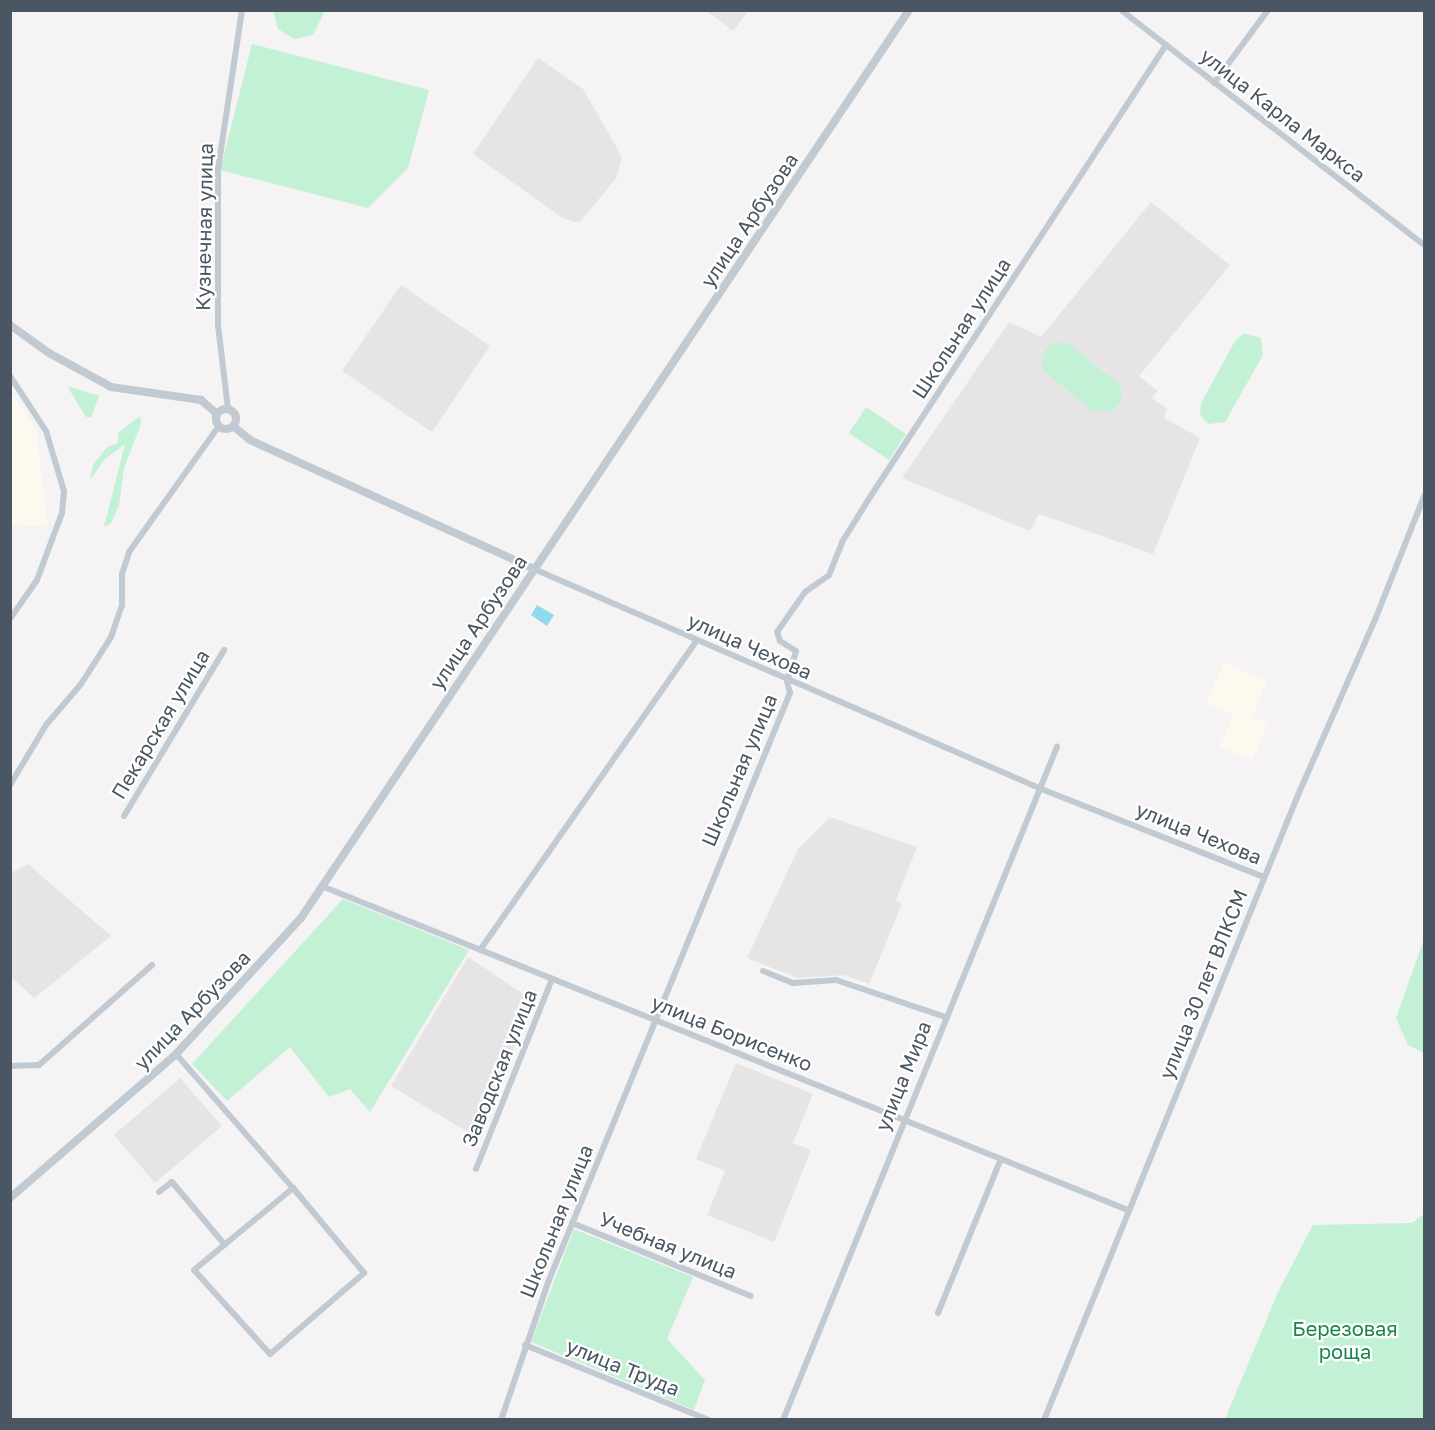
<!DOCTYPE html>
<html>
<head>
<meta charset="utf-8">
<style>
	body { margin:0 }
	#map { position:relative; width:1435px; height:1430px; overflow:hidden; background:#f5f3f3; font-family:"Golos Text",sans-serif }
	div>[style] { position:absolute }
	.commercial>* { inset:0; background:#fdf9ef }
	.education>* { inset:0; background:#e6e4e5 }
	.green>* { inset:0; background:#c3f1d5 }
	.water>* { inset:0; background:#90daee }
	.minor>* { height:6px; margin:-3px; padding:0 3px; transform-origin:3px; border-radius:3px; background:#c1cad2 }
	.tertiary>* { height:8px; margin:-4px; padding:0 4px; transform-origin:4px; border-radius:4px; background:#c1cad2 }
	.tertiary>.ring { margin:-4px; padding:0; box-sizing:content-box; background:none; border:8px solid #c1cad2; border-radius:50% }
	span { translate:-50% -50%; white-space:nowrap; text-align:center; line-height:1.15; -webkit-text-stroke:4.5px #fff; paint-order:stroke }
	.street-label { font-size:20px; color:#4a5661 }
	.park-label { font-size:20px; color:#17864f }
	.frame { position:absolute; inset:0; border:12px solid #4a5661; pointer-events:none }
</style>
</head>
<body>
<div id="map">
	<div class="commercial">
		<div style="clip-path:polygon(10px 391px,36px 428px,48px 527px,11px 525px)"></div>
		<div style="clip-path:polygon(1224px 662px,1267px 682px,1252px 716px,1268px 724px,1252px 760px,1220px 746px,1234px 715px,1206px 703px)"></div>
	</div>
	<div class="education">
		<div style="clip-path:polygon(707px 11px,748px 11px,733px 31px)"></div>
		<div style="clip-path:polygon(538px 58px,583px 89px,622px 157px,617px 177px,579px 223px,564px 219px,473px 154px)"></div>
		<div style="clip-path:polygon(1151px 202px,1230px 265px,1139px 376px,1158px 391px,1152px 398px,1167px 409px,1164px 418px,1200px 438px,1153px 554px,1039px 514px,1030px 531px,902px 478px,1009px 322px,1041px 337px)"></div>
		<div style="clip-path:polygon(401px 285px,490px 346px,432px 432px,342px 371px)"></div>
		<div style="clip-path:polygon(830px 817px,917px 847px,896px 900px,902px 904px,869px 984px,844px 975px,798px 978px,747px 958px,798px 849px)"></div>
		<div style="clip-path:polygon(28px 864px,111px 936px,34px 998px,10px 976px,11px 873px)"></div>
		<div style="clip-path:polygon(468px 957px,534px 1001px,476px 1137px,391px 1086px)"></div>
		<div style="clip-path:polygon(736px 1063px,813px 1094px,793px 1143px,811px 1150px,774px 1242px,707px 1215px,725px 1171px,696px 1159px)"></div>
		<div style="clip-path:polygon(180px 1078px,222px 1126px,155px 1183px,114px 1135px)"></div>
	</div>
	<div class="green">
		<div style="clip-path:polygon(273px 11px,273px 10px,325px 11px,313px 35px,294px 39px,278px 29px)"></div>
		<div style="clip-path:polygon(252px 44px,429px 90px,408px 168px,368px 208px,220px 170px)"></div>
		<div style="clip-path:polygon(1244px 333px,1261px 338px,1263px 355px,1225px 422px,1208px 424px,1200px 415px,1201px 403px,1235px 341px)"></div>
		<div style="clip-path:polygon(1066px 342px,1120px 385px,1122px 400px,1112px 412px,1091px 410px,1044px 371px,1042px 363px,1046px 349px,1052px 344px)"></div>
		<div style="clip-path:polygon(67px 386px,99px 396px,91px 417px,86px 417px)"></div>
		<div style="clip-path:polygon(866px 407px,906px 434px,889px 460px,849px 433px)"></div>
		<div style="clip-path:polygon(140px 416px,141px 424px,124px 468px,119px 505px,111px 523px,104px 527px,125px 444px,104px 460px,90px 480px,93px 465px,107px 447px,118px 443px,118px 433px)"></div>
		<div style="clip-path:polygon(343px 899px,469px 950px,370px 1112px,350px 1089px,329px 1097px,290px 1047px,227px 1101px,192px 1064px)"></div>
		<div style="clip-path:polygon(1424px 939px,1424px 1053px,1408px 1045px,1396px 1018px)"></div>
		<div style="clip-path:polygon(1424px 1214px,1424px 1419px,1225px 1419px,1279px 1290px,1313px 1225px,1412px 1223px)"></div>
		<div style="clip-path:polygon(574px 1229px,693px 1277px,667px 1339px,705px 1380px,694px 1410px,531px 1342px)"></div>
	</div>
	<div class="water">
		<div style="clip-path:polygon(537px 605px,554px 615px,547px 626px,531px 615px)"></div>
	</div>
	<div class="minor">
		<div style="left:1121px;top:10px;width:383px;rotate:37.8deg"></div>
		<div style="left:1214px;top:83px;width:91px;rotate:-53.5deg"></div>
		<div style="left:10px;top:376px;width:66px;rotate:56.8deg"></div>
		<div style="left:46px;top:431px;width:63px;rotate:73.3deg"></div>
		<div style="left:64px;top:491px;width:22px;rotate:95deg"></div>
		<div style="left:62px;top:513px;width:72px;rotate:110.5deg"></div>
		<div style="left:37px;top:580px;width:47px;rotate:124.7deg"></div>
		<div style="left:228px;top:409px;width:85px;rotate:-96.8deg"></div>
		<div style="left:218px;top:325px;width:156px;rotate:-90deg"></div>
		<div style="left:218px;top:169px;width:161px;rotate:-81.4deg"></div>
		<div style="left:534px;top:569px;width:550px;rotate:23.44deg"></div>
		<div style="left:1039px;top:788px;width:242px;rotate:21.6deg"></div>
		<div style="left:10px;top:785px;width:70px;rotate:-59deg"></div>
		<div style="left:46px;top:725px;width:54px;rotate:-49.5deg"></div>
		<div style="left:81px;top:684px;width:56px;rotate:-57.4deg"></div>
		<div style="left:111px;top:637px;width:34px;rotate:-71deg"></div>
		<div style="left:122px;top:605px;width:31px;rotate:-90deg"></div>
		<div style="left:122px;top:574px;width:23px;rotate:-72deg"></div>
		<div style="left:129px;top:552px;width:155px;rotate:-54.5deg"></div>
		<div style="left:124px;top:816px;width:194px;rotate:-58.9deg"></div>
		<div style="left:324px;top:887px;width:866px;rotate:21.89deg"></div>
		<div style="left:480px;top:950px;width:377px;rotate:-55deg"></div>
		<div style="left:763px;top:971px;width:32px;rotate:22deg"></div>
		<div style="left:793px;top:983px;width:43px;rotate:-4deg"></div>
		<div style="left:836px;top:980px;width:115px;rotate:18.7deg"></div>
		<div style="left:176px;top:1054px;width:178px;rotate:48.9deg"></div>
		<div style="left:293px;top:1188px;width:111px;rotate:50.1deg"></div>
		<div style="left:364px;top:1273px;width:124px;rotate:139.2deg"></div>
		<div style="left:270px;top:1354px;width:113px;rotate:-132.1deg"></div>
		<div style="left:194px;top:1270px;width:129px;rotate:-39.6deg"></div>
		<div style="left:10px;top:1066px;width:29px;rotate:-2deg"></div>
		<div style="left:39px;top:1065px;width:151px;rotate:-41.5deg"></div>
		<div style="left:476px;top:1169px;width:205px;rotate:-68.2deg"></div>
		<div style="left:159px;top:1192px;width:16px;rotate:-38deg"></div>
		<div style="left:172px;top:1182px;width:82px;rotate:49.9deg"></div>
		<div style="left:572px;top:1223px;width:193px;rotate:22.2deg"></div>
		<div style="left:938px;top:1313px;width:166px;rotate:-67.8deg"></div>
		<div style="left:525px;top:1345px;width:199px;rotate:22.2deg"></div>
		<div style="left:501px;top:1420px;width:148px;rotate:-71.1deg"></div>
		<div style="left:549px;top:1280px;width:635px;rotate:-67.68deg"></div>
		<div style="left:790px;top:693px;width:12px;rotate:-104deg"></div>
		<div style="left:787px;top:681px;width:31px;rotate:-73deg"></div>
		<div style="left:796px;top:651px;width:19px;rotate:-148deg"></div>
		<div style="left:780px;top:641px;width:9px;rotate:-108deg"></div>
		<div style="left:777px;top:632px;width:49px;rotate:-55deg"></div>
		<div style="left:805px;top:592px;width:29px;rotate:-35deg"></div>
		<div style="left:829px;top:575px;width:35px;rotate:-68deg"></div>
		<div style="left:842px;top:542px;width:57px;rotate:-58deg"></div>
		<div style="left:872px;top:494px;width:537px;rotate:-56.78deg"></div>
		<div style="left:783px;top:1420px;width:727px;rotate:-67.85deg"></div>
		<div style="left:1044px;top:1420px;width:675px;rotate:-67.88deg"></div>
		<div style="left:1298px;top:795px;width:191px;rotate:-66.3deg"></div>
		<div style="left:1375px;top:620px;width:133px;rotate:-68.4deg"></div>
	</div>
	<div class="tertiary">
		<div style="left:10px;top:325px;width:48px;rotate:35.7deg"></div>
		<div style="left:49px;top:353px;width:71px;rotate:28.7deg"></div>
		<div style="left:111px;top:387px;width:91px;rotate:8.2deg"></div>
		<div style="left:201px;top:400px;width:21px;rotate:41deg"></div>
		<div class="ring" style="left:216px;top:409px;width:12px;height:12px"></div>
		<div style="left:233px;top:426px;width:22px;rotate:39deg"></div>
		<div style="left:250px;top:440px;width:312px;rotate:24.4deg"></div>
		<div style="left:10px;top:1198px;width:220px;rotate:-40.9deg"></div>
		<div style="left:176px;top:1054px;width:185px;rotate:-47.4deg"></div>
		<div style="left:301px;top:918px;width:1093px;rotate:-56.19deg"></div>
	</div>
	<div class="street-label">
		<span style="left:1283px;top:115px;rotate:38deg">улица Карла Маркса</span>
		<span style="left:749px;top:220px;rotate:-56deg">улица Арбузова</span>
		<span style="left:204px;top:227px;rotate:-89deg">Кузнечная улица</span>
		<span style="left:961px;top:328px;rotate:-57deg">Школьная улица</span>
		<span style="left:478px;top:622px;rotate:-56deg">улица Арбузова</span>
		<span style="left:750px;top:646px;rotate:24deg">улица Чехова</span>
		<span style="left:160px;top:724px;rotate:-59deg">Пекарская улица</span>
		<span style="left:739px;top:770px;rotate:-67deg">Школьная улица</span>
		<span style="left:1199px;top:833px;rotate:22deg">улица Чехова</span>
		<span style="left:1203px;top:984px;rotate:-68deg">улица 30 лет ВЛКСМ</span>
		<span style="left:192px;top:1010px;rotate:-46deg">улица Арбузова</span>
		<span style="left:732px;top:1033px;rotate:22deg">улица Борисенко</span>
		<span style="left:499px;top:1068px;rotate:-68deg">Заводская улица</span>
		<span style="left:903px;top:1076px;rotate:-68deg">улица Мира</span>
		<span style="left:556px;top:1221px;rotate:-68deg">Школьная улица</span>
		<span style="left:668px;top:1245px;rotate:22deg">Учебная улица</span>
		<span style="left:623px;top:1367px;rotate:22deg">улица Труда</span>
	</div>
	<div class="park-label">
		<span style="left:1345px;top:1340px">Березовая<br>роща</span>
	</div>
	<div class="frame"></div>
</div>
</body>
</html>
